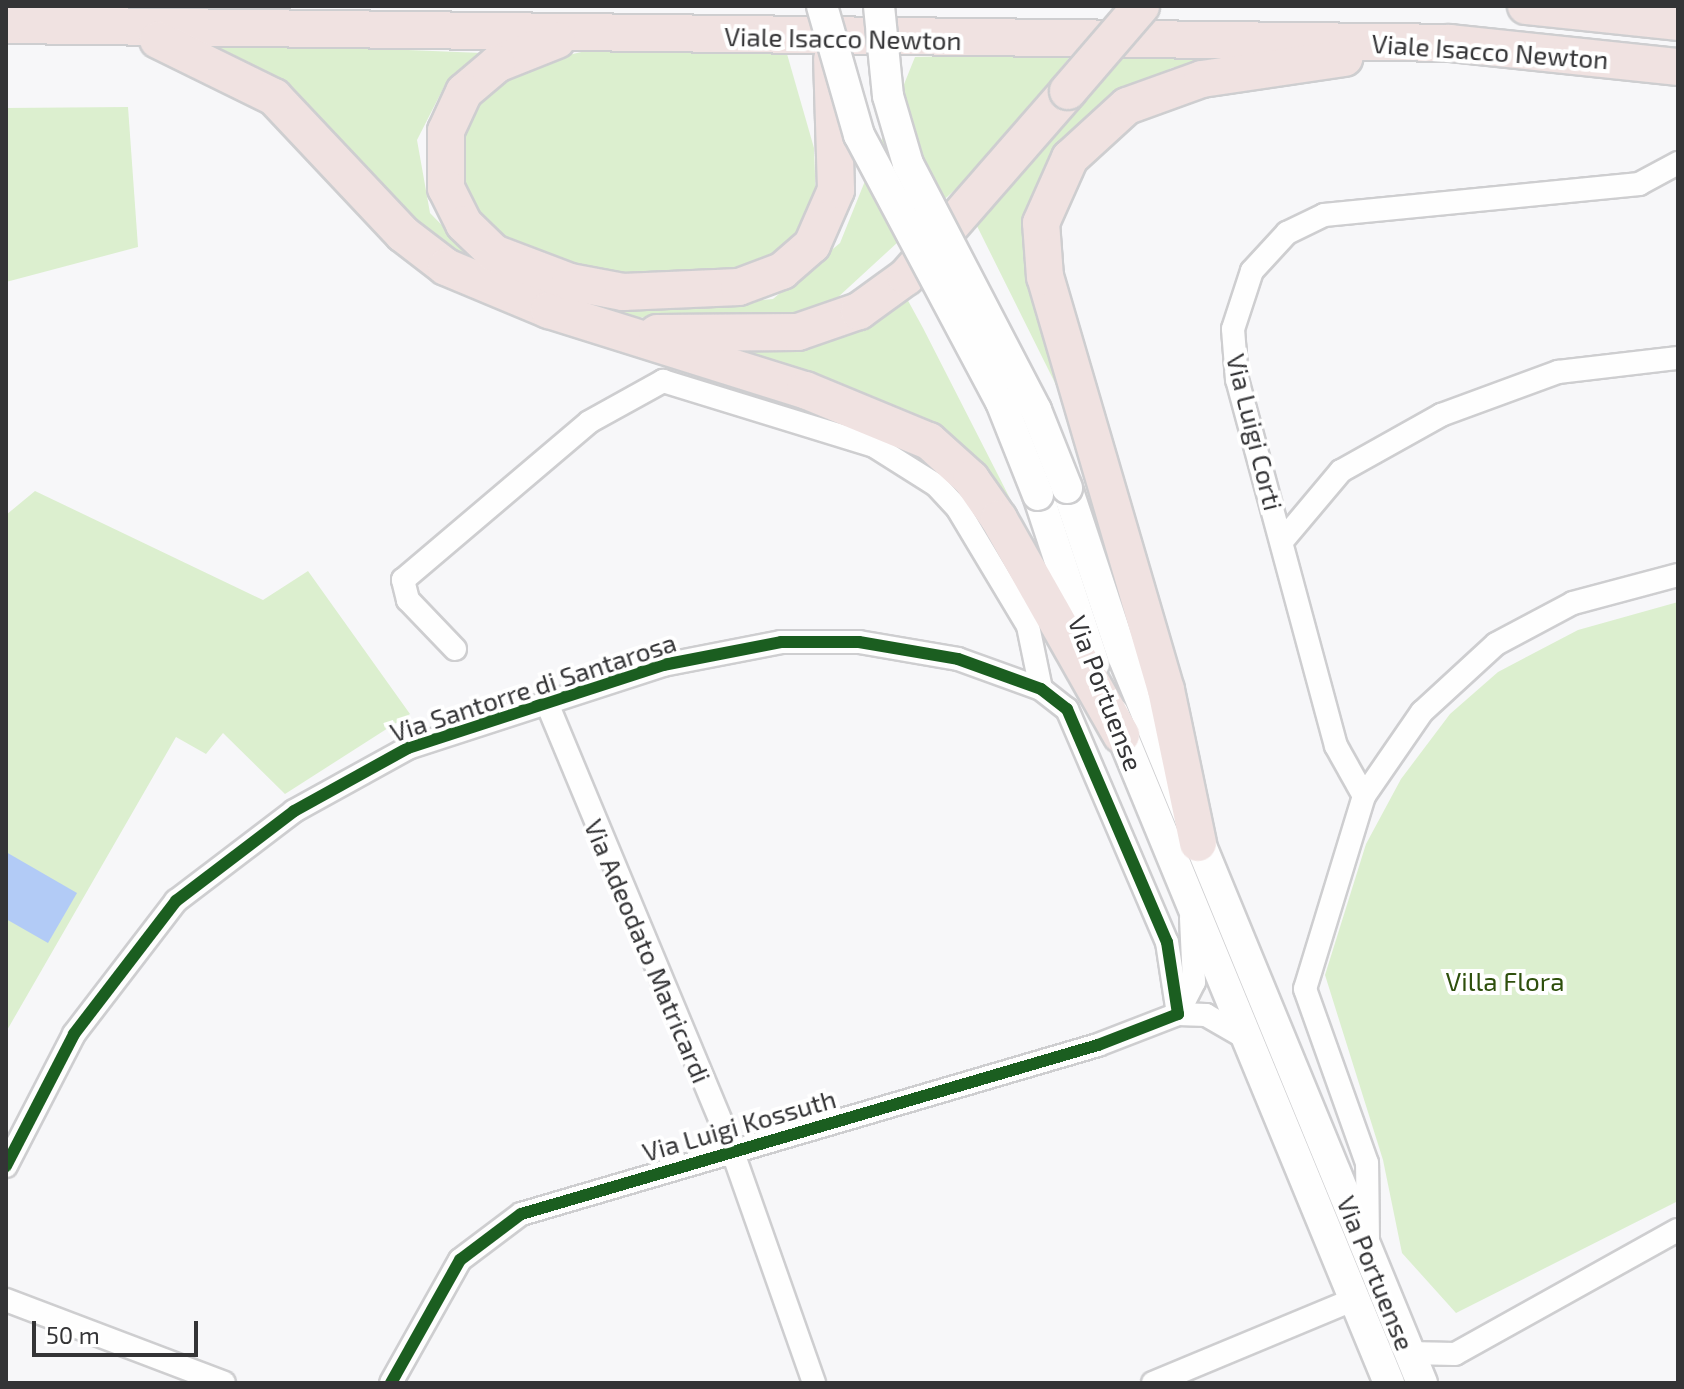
<!DOCTYPE html>
<html>
<head>
<meta charset="utf-8">
<style>
	body { margin:0 }
	#map { position:relative; width:1684px; height:1389px; overflow:hidden; background:#f7f7f9; font-family:"Exo 2",sans-serif }
	div>[style] { position:absolute }
	.green>* { inset:0; background:#dcefcf }
	.water>* { inset:0; background:#b2cbf6 }
	.roads { filter:drop-shadow(2px 0 #ceced0) drop-shadow(-2px 0 #ceced0) drop-shadow(0 2px #ceced0) drop-shadow(0 -2px #ceced0) }
	.minor>* { height:22px; margin:-11px; padding:0 11px; transform-origin:11px; border-radius:11px; background:#fefefe }
	.secondary>* { height:30px; margin:-15px; padding:0 15px; transform-origin:15px; border-radius:15px; background:#fefefe }
	.trunk>* { height:36px; margin:-18px; padding:0 18px; transform-origin:18px; border-radius:18px; background:#f0e2e1 }
	.bridges { filter:drop-shadow(2px 0 #ceced0) drop-shadow(-2px 0 #ceced0) drop-shadow(0 2px #ceced0) drop-shadow(0 -2px #ceced0) }
	.secondary-bridge>* { height:30px; margin:-15px; padding:0 15px; transform-origin:15px; border-radius:15px; background:#fefefe }
	.trunk-bridge>* { height:36px; margin:-18px; padding:0 18px; transform-origin:18px; border-radius:18px; background:#f0e2e1 }
	.cycleway>* { height:12px; margin:-6px; padding:0 6px; transform-origin:6px; border-radius:6px; background:#1b5e20 }
	span { translate:-50% -50%; white-space:nowrap; text-align:center; line-height:1.15; -webkit-text-stroke:8px #fff; paint-order:stroke }
	.street-label { font-size:26px; color:#343436 }
	.park-label { font-size:26px; color:#2e4f0c }
	.frame { position:absolute; inset:0; border:8px solid #343436; pointer-events:none }
	.scale { position:absolute; left:32px; top:1321px; width:166px; height:36px; box-sizing:border-box; border:4px solid #343436; border-top:0; padding-left:10px; font-size:24px; line-height:28px; white-space:nowrap; color:#343436; -webkit-text-stroke:6px #fff; paint-order:stroke }
</style>
</head>
<body>
<div id="map">
	<div class="green">
		<div style="clip-path:polygon(208px 42px,482px 53px,447px 81px,417px 140px,430px 213px,480px 264px,678px 308px,773px 299px,840px 243px,915px 57px,1073px 53px,984px 163px,824px 310px,682px 323px,595px 311px,427px 245px,284px 86px)"></div>
		<div style="clip-path:polygon(607px 46px,787px 54px,814px 148px,816px 202px,792px 249px,755px 268px,678px 284px,582px 275px,509px 242px,457px 198px,449px 142px,476px 91px,526px 65px)"></div>
		<div style="clip-path:polygon(1269px 50px,1171px 68px,1067px 143px,1022px 239px,1058px 389px,975px 222px,1125px 56px)"></div>
		<div style="clip-path:polygon(128px 107px,138px 247px,6px 282px,6px 108px)"></div>
		<div style="clip-path:polygon(906px 297px,923px 328px,1022px 522px,989px 486px,700px 346px)"></div>
		<div style="clip-path:polygon(35px 491px,263px 600px,308px 571px,410px 714px,285px 794px,223px 733px,206px 754px,176px 737px,6px 1032px,6px 515px)"></div>
		<div style="clip-path:polygon(1678px 602px,1678px 1201px,1456px 1313px,1402px 1253px,1383px 1160px,1325px 975px,1366px 844px,1401px 779px,1450px 714px,1498px 672px,1578px 630px)"></div>
	</div>
	<div class="water">
		<div style="clip-path:polygon(6px 852px,77px 893px,48px 943px,6px 919px)"></div>
	</div>
	<div class="roads">
		<div class="minor">
			<div style="left:1283px;top:540px;width:90px;rotate:-50deg"></div>
			<div style="left:1341px;top:471px;width:115px;rotate:-29.2deg"></div>
			<div style="left:1441px;top:415px;width:125px;rotate:-20.2deg"></div>
			<div style="left:1558px;top:372px;width:121px;rotate:-6.7deg"></div>
			<div style="left:455px;top:649px;width:68px;rotate:-133.8deg"></div>
			<div style="left:408px;top:600px;width:21px;rotate:-104deg"></div>
			<div style="left:403px;top:580px;width:244px;rotate:-40.3deg"></div>
			<div style="left:589px;top:422px;width:85px;rotate:-29deg"></div>
			<div style="left:663px;top:381px;width:221px;rotate:17.1deg"></div>
			<div style="left:874px;top:446px;width:73px;rotate:32.2deg"></div>
			<div style="left:936px;top:485px;width:33px;rotate:47deg"></div>
			<div style="left:958px;top:509px;width:136px;rotate:59.1deg"></div>
			<div style="left:1028px;top:626px;width:64px;rotate:78.3deg"></div>
			<div style="left:546px;top:701px;width:465px;rotate:67.4deg"></div>
			<div style="left:725px;top:1130px;width:268px;rotate:70.6deg"></div>
			<div style="left:1364px;top:796px;width:57px;rotate:-119.2deg"></div>
			<div style="left:1336px;top:746px;width:379px;rotate:-105.1deg"></div>
			<div style="left:1237px;top:380px;width:51px;rotate:-94.5deg"></div>
			<div style="left:1233px;top:329px;width:61px;rotate:-71.9deg"></div>
			<div style="left:1252px;top:271px;width:52px;rotate:-47.4deg"></div>
			<div style="left:1287px;top:233px;width:41px;rotate:-25.9deg"></div>
			<div style="left:1324px;top:215px;width:317px;rotate:-5.6deg"></div>
			<div style="left:1639px;top:184px;width:44px;rotate:-28.3deg"></div>
			<div style="left:1191px;top:918px;width:64px;rotate:87.3deg"></div>
			<div style="left:1194px;top:982px;width:36px;rotate:117deg"></div>
			<div style="left:1178px;top:1014px;width:28px;rotate:2deg"></div>
			<div style="left:1206px;top:1015px;width:46px;rotate:29.9deg"></div>
			<div style="left:6px;top:1166px;width:148px;rotate:-62.7deg"></div>
			<div style="left:74px;top:1034px;width:168px;rotate:-52.5deg"></div>
			<div style="left:176px;top:901px;width:148px;rotate:-37.3deg"></div>
			<div style="left:294px;top:811px;width:130px;rotate:-28.9deg"></div>
			<div style="left:408px;top:748px;width:268px;rotate:-18deg"></div>
			<div style="left:663px;top:665px;width:120px;rotate:-11deg"></div>
			<div style="left:781px;top:642px;width:78px"></div>
			<div style="left:859px;top:642px;width:100px;rotate:9.7deg"></div>
			<div style="left:958px;top:659px;width:88px;rotate:19.9deg"></div>
			<div style="left:1041px;top:689px;width:33px;rotate:38deg"></div>
			<div style="left:1067px;top:709px;width:254px;rotate:66.8deg"></div>
			<div style="left:1167px;top:942px;width:73px;rotate:81.3deg"></div>
			<div style="left:1178px;top:1014px;width:86px;rotate:158.8deg"></div>
			<div style="left:1098px;top:1045px;width:601px;rotate:163.67deg"></div>
			<div style="left:521px;top:1214px;width:76px;rotate:143deg"></div>
			<div style="left:460px;top:1260px;width:141px;rotate:119.3deg"></div>
			<div style="left:1368px;top:1241px;width:78px;rotate:-90.7deg"></div>
			<div style="left:1367px;top:1163px;width:185px;rotate:-109.6deg"></div>
			<div style="left:1305px;top:989px;width:202px;rotate:-73deg"></div>
			<div style="left:1364px;top:796px;width:102px;rotate:-55.4deg"></div>
			<div style="left:1422px;top:712px;width:100px;rotate:-42.6deg"></div>
			<div style="left:1496px;top:644px;width:87px;rotate:-28deg"></div>
			<div style="left:1573px;top:603px;width:109px;rotate:-14.9deg"></div>
			<div style="left:6px;top:1300px;width:233px;rotate:20.8deg"></div>
			<div style="left:1409px;top:1353px;width:46px;rotate:1.2deg"></div>
			<div style="left:1455px;top:1354px;width:255px;rotate:-29.1deg"></div>
			<div style="left:1153px;top:1383px;width:219px;rotate:-22.6deg"></div>
		</div>
		<div class="secondary">
			<div style="left:1067px;top:488px;width:177px;rotate:71.6deg"></div>
			<div style="left:1123px;top:656px;width:786px;rotate:67.64deg"></div>
			<div style="left:1038px;top:495px;width:178px;rotate:71.7deg"></div>
			<div style="left:1113px;top:713px;width:725px;rotate:67.61deg"></div>
		</div>
		<div class="trunk">
			<div style="left:1526px;top:6px;width:153px;rotate:6deg"></div>
			<div style="left:6px;top:25px;width:1444px;rotate:0.71deg"></div>
			<div style="left:1450px;top:43px;width:229px;rotate:6deg"></div>
			<div style="left:158px;top:40px;width:129px;rotate:26.2deg"></div>
			<div style="left:274px;top:97px;width:188px;rotate:46.7deg"></div>
			<div style="left:403px;top:234px;width:54px;rotate:37.5deg"></div>
			<div style="left:446px;top:267px;width:112px;rotate:22.7deg"></div>
			<div style="left:549px;top:310px;width:268px;rotate:17.4deg"></div>
			<div style="left:805px;top:390px;width:134px;rotate:22.4deg"></div>
			<div style="left:929px;top:441px;width:57px;rotate:42.1deg"></div>
			<div style="left:971px;top:479px;width:49px;rotate:55deg"></div>
			<div style="left:999px;top:519px;width:248px;rotate:60.5deg"></div>
			<div style="left:557px;top:40px;width:65px;rotate:158.2deg"></div>
			<div style="left:497px;top:64px;width:43px;rotate:139.7deg"></div>
			<div style="left:464px;top:92px;width:43px;rotate:114.8deg"></div>
			<div style="left:446px;top:131px;width:57px;rotate:90deg"></div>
			<div style="left:446px;top:188px;width:40px;rotate:63.4deg"></div>
			<div style="left:464px;top:224px;width:42px;rotate:44deg"></div>
			<div style="left:494px;top:253px;width:81px;rotate:20.9deg"></div>
			<div style="left:570px;top:282px;width:54px;rotate:10.7deg"></div>
			<div style="left:623px;top:292px;width:116px;rotate:-2.5deg"></div>
			<div style="left:739px;top:287px;width:46px;rotate:-20.4deg"></div>
			<div style="left:782px;top:271px;width:40px;rotate:-41deg"></div>
			<div style="left:812px;top:245px;width:60px;rotate:-66.4deg"></div>
			<div style="left:836px;top:190px;width:131px;rotate:-91.7deg"></div>
			<div style="left:657px;top:333px;width:141px;rotate:-0.4deg"></div>
			<div style="left:798px;top:332px;width:65px;rotate:-19deg"></div>
			<div style="left:859px;top:311px;width:58px;rotate:-35.9deg"></div>
			<div style="left:906px;top:277px;width:247px;rotate:-48.9deg"></div>
			<div style="left:1198px;top:843px;width:156px;rotate:-101.8deg"></div>
			<div style="left:1166px;top:690px;width:430px;rotate:-106.3deg"></div>
			<div style="left:1045px;top:277px;width:54px;rotate:-94.2deg"></div>
			<div style="left:1041px;top:223px;width:71px;rotate:-66deg"></div>
			<div style="left:1070px;top:158px;width:77px;rotate:-42.4deg"></div>
			<div style="left:1127px;top:106px;width:80px;rotate:-19.8deg"></div>
			<div style="left:1202px;top:79px;width:144px;rotate:-8.4deg"></div>
		</div>
	</div>
	<div class="bridges">
		<div class="secondary-bridge">
			<div style="left:822px;top:6px;width:134px;rotate:74deg"></div>
			<div style="left:859px;top:135px;width:302px;rotate:62deg"></div>
			<div style="left:1001px;top:402px;width:100px;rotate:68.3deg"></div>
			<div style="left:879px;top:6px;width:90px;rotate:84.3deg"></div>
			<div style="left:888px;top:96px;width:71px;rotate:73.6deg"></div>
			<div style="left:908px;top:164px;width:277px;rotate:62.5deg"></div>
			<div style="left:1036px;top:410px;width:84px;rotate:68.3deg"></div>
		</div>
		<div class="trunk-bridge">
			<div style="left:1068px;top:91px;width:112px;rotate:-49.3deg"></div>
		</div>
	</div>
	<div class="cycleway">
		<div style="left:6px;top:1166px;width:148px;rotate:-62.7deg"></div>
		<div style="left:74px;top:1034px;width:168px;rotate:-52.5deg"></div>
		<div style="left:176px;top:901px;width:148px;rotate:-37.3deg"></div>
		<div style="left:294px;top:811px;width:130px;rotate:-28.9deg"></div>
		<div style="left:408px;top:748px;width:268px;rotate:-18deg"></div>
		<div style="left:663px;top:665px;width:120px;rotate:-11deg"></div>
		<div style="left:781px;top:642px;width:78px"></div>
		<div style="left:859px;top:642px;width:100px;rotate:9.7deg"></div>
		<div style="left:958px;top:659px;width:88px;rotate:19.9deg"></div>
		<div style="left:1041px;top:689px;width:33px;rotate:38deg"></div>
		<div style="left:1067px;top:709px;width:254px;rotate:66.8deg"></div>
		<div style="left:1167px;top:942px;width:73px;rotate:81.3deg"></div>
		<div style="left:1178px;top:1014px;width:86px;rotate:158.8deg"></div>
		<div style="left:1098px;top:1045px;width:601px;rotate:163.67deg"></div>
		<div style="left:521px;top:1214px;width:76px;rotate:143deg"></div>
		<div style="left:460px;top:1260px;width:141px;rotate:119.3deg"></div>
	</div>
	<div class="street-label">
		<span style="left:843px;top:38px;rotate:1deg">Viale Isacco Newton</span>
		<span style="left:1490px;top:51px;rotate:4deg">Viale Isacco Newton</span>
		<span style="left:1255px;top:432px;rotate:76deg">Via Luigi Corti</span>
		<span style="left:533px;top:687px;rotate:-18deg">Via Santorre di Santarosa</span>
		<span style="left:1106px;top:693px;rotate:69deg">Via Portuense</span>
		<span style="left:648px;top:951px;rotate:67deg">Via Adeodato Matricardi</span>
		<span style="left:739px;top:1125px;rotate:-16deg">Via Luigi Kossuth</span>
		<span style="left:1376px;top:1273px;rotate:68deg">Via Portuense</span>
	</div>
	<div class="park-label">
		<span style="left:1505px;top:981px">Villa Flora</span>
	</div>
	<div class="frame"></div>
	<div class="scale">50 m</div>
</div>
</body>
</html>
